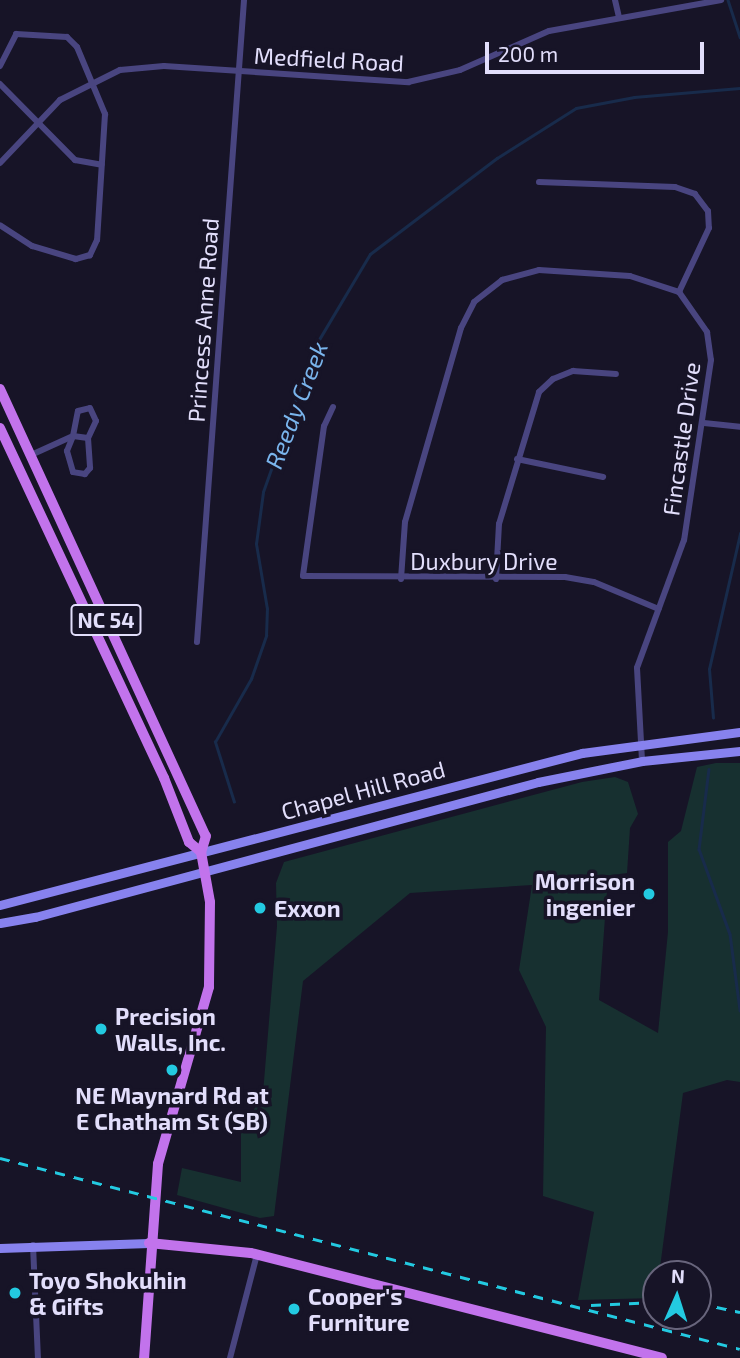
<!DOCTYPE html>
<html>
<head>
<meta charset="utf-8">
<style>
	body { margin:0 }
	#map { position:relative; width:740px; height:1358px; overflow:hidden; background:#171427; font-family:"Exo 2",sans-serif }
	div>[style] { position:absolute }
	.green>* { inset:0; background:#173030 }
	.stream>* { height:2.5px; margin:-1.25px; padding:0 1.25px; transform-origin:1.25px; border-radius:1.25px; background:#182b4b }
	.street>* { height:6px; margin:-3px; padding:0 3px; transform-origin:3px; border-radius:3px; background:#494580 }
	.secondary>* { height:9px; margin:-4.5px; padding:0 4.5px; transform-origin:4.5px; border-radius:4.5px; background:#8782ee }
	.primary>* { height:10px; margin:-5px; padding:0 5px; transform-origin:5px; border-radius:5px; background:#c273ec }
	.rail>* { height:2.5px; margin-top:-1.25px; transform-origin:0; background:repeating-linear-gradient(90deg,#23cae1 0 10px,transparent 0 19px) }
	.dots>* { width:19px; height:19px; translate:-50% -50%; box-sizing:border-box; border:4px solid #171427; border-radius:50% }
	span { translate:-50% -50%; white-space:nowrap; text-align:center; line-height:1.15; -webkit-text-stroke:7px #171427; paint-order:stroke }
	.shield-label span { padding:2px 5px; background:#171427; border:2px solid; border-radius:5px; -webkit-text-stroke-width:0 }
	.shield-label { font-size:21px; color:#e2defb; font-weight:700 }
	.street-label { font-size:23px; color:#e2defb }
	.poi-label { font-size:23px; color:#e2defb; font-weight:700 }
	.right { translate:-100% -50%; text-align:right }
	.left { translate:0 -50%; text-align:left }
	.water-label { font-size:24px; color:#7ab5ed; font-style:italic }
	.north { position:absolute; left:642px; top:1260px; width:70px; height:70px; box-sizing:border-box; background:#171427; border:2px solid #68657c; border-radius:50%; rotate:3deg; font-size:19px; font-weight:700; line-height:28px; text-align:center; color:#e2defb }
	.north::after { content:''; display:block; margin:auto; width:24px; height:32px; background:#23cae1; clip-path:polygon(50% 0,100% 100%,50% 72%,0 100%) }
	.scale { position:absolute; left:485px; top:42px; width:219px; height:32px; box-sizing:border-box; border:4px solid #e2defb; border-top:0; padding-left:9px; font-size:21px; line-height:24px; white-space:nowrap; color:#e2defb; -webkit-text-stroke:5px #171427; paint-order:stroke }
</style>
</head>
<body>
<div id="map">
	<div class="green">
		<div style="clip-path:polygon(716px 763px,740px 763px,740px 1082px,727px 1080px,683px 1093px,656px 1298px,578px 1300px,594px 1212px,543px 1196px,546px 1027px,519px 970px,532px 885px,410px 893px,303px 981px,274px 1216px,260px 1218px,177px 1195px,182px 1168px,241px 1182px,241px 1133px,263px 1093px,277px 926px,276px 883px,284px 862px,582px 782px,615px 777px,628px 782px,638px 814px,630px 828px,627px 873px,612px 875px,607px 890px,599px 1000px,658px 1033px,668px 932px,668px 842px,681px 831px,697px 767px)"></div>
	</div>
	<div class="stream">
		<div style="left:728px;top:0;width:39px;rotate:72deg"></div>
		<div style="left:713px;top:718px;width:49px;rotate:-94.7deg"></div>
		<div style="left:709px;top:669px;width:139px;rotate:-77.1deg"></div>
		<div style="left:709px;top:769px;width:81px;rotate:97.1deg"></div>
		<div style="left:699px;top:849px;width:90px;rotate:70deg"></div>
		<div style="left:730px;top:934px;width:77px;rotate:82.5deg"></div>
		<div style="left:234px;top:802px;width:63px;rotate:-107.6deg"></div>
		<div style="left:215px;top:742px;width:73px;rotate:-60.3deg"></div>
		<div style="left:251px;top:679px;width:46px;rotate:-70.8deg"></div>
		<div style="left:266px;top:636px;width:27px;rotate:-88deg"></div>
		<div style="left:267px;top:609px;width:66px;rotate:-99.6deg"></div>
		<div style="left:256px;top:544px;width:52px;rotate:-82.3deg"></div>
		<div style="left:263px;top:492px;width:153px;rotate:-70.5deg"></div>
		<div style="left:314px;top:348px;width:109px;rotate:-59.2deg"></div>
		<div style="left:370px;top:254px;width:159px;rotate:-37.1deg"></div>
		<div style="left:497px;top:158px;width:93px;rotate:-32.3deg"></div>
		<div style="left:576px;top:108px;width:59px;rotate:-10.7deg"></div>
		<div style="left:634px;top:97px;width:106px;rotate:-4.9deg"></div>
	</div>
	<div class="street">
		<div style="left:615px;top:0;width:18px;rotate:77deg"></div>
		<div style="left:0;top:66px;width:36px;rotate:-63deg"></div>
		<div style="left:16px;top:34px;width:51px;rotate:3.4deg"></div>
		<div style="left:67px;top:37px;width:14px;rotate:45deg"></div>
		<div style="left:77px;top:47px;width:73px;rotate:67.3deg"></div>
		<div style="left:105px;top:114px;width:126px;rotate:93.6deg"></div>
		<div style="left:97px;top:240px;width:17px;rotate:115deg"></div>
		<div style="left:90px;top:255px;width:15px;rotate:164deg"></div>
		<div style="left:76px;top:259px;width:46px;rotate:-163.5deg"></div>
		<div style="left:32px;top:246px;width:38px;rotate:-147deg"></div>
		<div style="left:0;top:84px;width:107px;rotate:45.4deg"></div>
		<div style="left:75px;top:160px;width:27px;rotate:10deg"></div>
		<div style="left:0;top:163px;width:87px;rotate:-46.4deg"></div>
		<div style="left:60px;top:100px;width:67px;rotate:-26.6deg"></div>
		<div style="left:120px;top:70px;width:44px;rotate:-5.2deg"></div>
		<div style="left:164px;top:66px;width:245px;rotate:3.8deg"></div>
		<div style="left:408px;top:82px;width:53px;rotate:-13deg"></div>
		<div style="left:460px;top:70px;width:97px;rotate:-23.7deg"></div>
		<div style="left:549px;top:31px;width:175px;rotate:-10.2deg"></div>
		<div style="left:539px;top:182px;width:136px;rotate:2.1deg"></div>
		<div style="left:675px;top:187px;width:21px;rotate:19deg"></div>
		<div style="left:695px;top:194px;width:21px;rotate:53deg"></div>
		<div style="left:708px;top:211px;width:17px;rotate:87deg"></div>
		<div style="left:709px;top:228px;width:71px;rotate:115.1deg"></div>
		<div style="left:333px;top:407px;width:21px;rotate:115deg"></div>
		<div style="left:324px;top:426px;width:151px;rotate:98deg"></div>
		<div style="left:303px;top:576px;width:262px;rotate:0.2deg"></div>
		<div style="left:565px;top:577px;width:29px;rotate:10deg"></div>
		<div style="left:594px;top:582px;width:70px;rotate:22.6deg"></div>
		<div style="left:704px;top:423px;width:36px;rotate:6deg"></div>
		<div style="left:31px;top:455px;width:46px;rotate:-24.3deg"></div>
		<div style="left:73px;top:436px;width:25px;rotate:-79deg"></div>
		<div style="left:78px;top:411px;width:12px;rotate:-14deg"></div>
		<div style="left:90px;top:408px;width:14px;rotate:65deg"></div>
		<div style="left:96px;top:421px;width:19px;rotate:115deg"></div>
		<div style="left:88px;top:438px;width:30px;rotate:86deg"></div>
		<div style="left:90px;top:468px;width:8px;rotate:130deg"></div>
		<div style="left:85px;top:474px;width:12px;rotate:-171deg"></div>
		<div style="left:73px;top:472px;width:22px;rotate:-106deg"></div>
		<div style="left:67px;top:451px;width:16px;rotate:-68deg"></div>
		<div style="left:73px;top:436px;width:15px;rotate:8deg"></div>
		<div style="left:517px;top:459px;width:88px;rotate:11.8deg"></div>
		<div style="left:401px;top:579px;width:57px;rotate:-86deg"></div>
		<div style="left:405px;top:522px;width:202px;rotate:-73.9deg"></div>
		<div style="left:461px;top:328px;width:29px;rotate:-63deg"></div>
		<div style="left:474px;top:302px;width:36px;rotate:-38deg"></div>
		<div style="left:502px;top:280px;width:38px;rotate:-15deg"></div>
		<div style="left:539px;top:270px;width:91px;rotate:3.8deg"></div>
		<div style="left:630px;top:276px;width:52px;rotate:18.1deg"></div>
		<div style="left:679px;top:292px;width:49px;rotate:55deg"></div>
		<div style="left:707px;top:332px;width:28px;rotate:82deg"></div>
		<div style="left:711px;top:360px;width:182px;rotate:98.5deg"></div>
		<div style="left:684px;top:540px;width:136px;rotate:110.2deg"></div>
		<div style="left:637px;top:668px;width:93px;rotate:86.9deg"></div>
		<div style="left:496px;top:579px;width:55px;rotate:-86.9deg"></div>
		<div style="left:499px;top:524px;width:138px;rotate:-73.1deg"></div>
		<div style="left:539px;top:392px;width:19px;rotate:-43deg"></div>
		<div style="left:553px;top:379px;width:22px;rotate:-22deg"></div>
		<div style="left:573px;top:371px;width:43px;rotate:4deg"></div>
		<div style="left:197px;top:642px;width:644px;rotate:-85.81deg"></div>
		<div style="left:33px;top:1245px;width:113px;rotate:87.5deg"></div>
		<div style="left:230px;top:1358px;width:107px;rotate:-75.4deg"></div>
	</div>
	<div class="secondary">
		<div style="left:0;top:905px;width:602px;rotate:-14.64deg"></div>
		<div style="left:582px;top:753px;width:159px;rotate:-7.6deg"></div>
		<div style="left:0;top:923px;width:36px;rotate:-10deg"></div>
		<div style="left:35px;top:917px;width:521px;rotate:-15.02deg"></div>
		<div style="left:538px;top:782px;width:106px;rotate:-11.4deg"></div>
		<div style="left:642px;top:761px;width:99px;rotate:-5.8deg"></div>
		<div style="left:0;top:1248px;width:149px;rotate:-1.9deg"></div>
	</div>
	<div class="primary">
		<div style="left:0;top:389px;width:492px;rotate:65.3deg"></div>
		<div style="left:206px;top:836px;width:17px;rotate:107deg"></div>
		<div style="left:201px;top:852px;width:51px;rotate:79.8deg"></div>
		<div style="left:210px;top:902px;width:85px;rotate:90.7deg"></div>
		<div style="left:209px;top:987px;width:184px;rotate:106.1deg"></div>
		<div style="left:158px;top:1164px;width:195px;rotate:94.1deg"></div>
		<div style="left:0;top:428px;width:387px;rotate:64.9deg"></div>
		<div style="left:164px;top:778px;width:69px;rotate:68.7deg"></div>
		<div style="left:189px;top:842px;width:16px;rotate:40deg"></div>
		<div style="left:149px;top:1243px;width:102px;rotate:5.6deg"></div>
		<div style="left:251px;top:1253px;width:424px;rotate:14.3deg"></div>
	</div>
	<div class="rail">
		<div style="left:0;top:1158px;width:764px;rotate:14.47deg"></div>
		<div style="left:698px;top:1303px;width:43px;rotate:12.1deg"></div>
		<div style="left:591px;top:1305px;width:65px;rotate:-2.6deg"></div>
	</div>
	<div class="dots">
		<div style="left:649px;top:894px;background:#23cae1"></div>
		<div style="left:260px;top:908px;background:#23cae1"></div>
		<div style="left:101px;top:1029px;background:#23cae1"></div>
		<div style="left:172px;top:1070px;background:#23cae1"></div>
		<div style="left:15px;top:1293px;background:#23cae1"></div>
		<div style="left:294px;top:1309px;background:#23cae1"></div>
	</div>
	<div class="shield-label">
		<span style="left:106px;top:620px">NC 54</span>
	</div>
	<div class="street-label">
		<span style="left:329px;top:59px;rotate:3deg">Medfield Road</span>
		<span style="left:203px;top:320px;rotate:-86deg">Princess Anne Road</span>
		<span style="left:681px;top:439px;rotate:-82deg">Fincastle Drive</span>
		<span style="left:484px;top:561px">Duxbury Drive</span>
		<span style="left:363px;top:790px;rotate:-15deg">Chapel Hill Road</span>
	</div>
	<div class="poi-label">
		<span class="right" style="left:635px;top:894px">Morrison<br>ingenier</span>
		<span class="left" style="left:274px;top:908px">Exxon</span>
		<span class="left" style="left:115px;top:1029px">Precision<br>Walls, Inc.</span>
		<span style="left:172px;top:1108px">NE Maynard Rd at<br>E Chatham St (SB)</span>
		<span class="left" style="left:29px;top:1293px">Toyo Shokuhin<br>&amp; Gifts</span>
		<span class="left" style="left:308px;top:1309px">Cooper's<br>Furniture</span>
	</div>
	<div class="water-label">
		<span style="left:296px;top:405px;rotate:-69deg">Reedy Creek</span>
	</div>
	<div class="north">N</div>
	<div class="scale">200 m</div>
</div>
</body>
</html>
